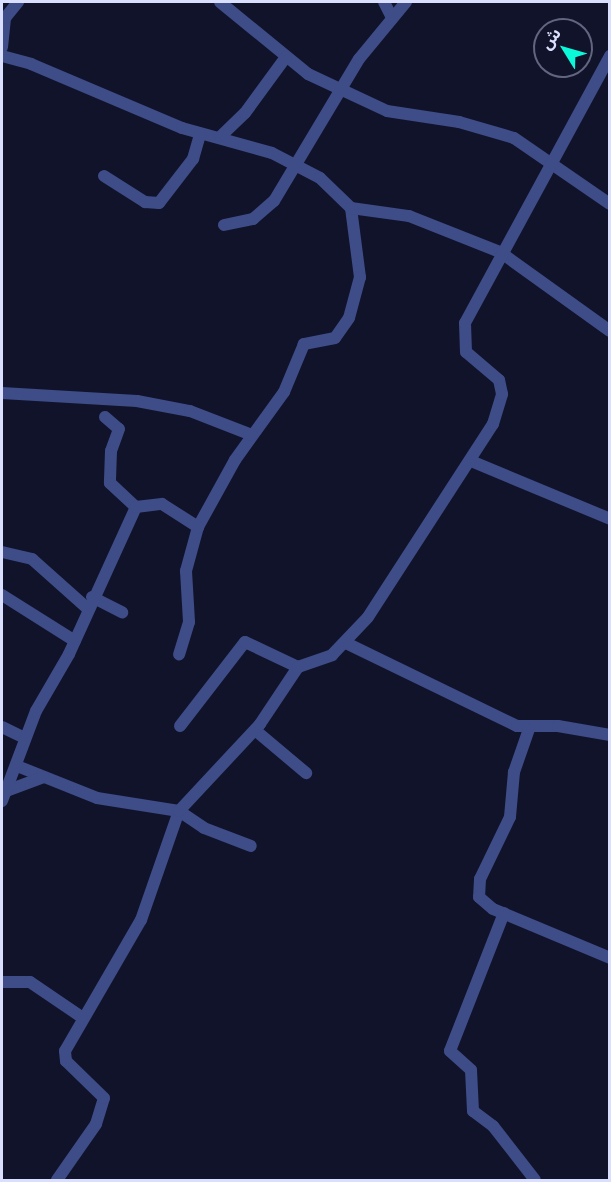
<!DOCTYPE html>
<html>
<head>
<meta charset="utf-8">
<style>
	body { margin:0 }
	#map { position:relative; width:611px; height:1182px; overflow:hidden; background:#11132a; font-family:"IBM Plex Sans","Noto Sans Arabic",sans-serif }
	div>[style] { position:absolute }
	.street>* { height:12px; margin:-6px; padding:0 6px; transform-origin:6px; border-radius:6px; background:#3e4c88 }
	span { translate:-50% -50%; white-space:nowrap; text-align:center; line-height:1.15; -webkit-text-stroke:4.5px #11132a; paint-order:stroke }
	.frame { position:absolute; inset:0; border:3px solid #dbdffe; pointer-events:none }
	.north { position:absolute; left:533px; top:18px; width:60px; height:60px; box-sizing:border-box; background:#11132a; border:2px solid #62657f; border-radius:50%; rotate:307deg; font-size:16px; font-weight:700; line-height:24px; text-align:center; color:#dbdffe }
	.north::after { content:''; display:block; margin:auto; width:21px; height:27px; background:#0cf9d9; clip-path:polygon(50% 0,100% 100%,50% 72%,0 100%) }
</style>
</head>
<body>
<div id="map">
	<div class="street">
		<div style="left:220px;top:2px;width:114px;rotate:39.3deg"></div>
		<div style="left:308px;top:74px;width:87px;rotate:25.1deg"></div>
		<div style="left:387px;top:111px;width:73px;rotate:8.7deg"></div>
		<div style="left:459px;top:122px;width:57px;rotate:16.2deg"></div>
		<div style="left:514px;top:138px;width:116px;rotate:34.5deg"></div>
		<div style="left:384px;top:2px;width:18px;rotate:63deg"></div>
		<div style="left:2px;top:47px;width:29px;rotate:-84deg"></div>
		<div style="left:5px;top:18px;width:21px;rotate:-51deg"></div>
		<div style="left:2px;top:56px;width:30px;rotate:15deg"></div>
		<div style="left:31px;top:64px;width:164px;rotate:23deg"></div>
		<div style="left:182px;top:128px;width:93px;rotate:15.5deg"></div>
		<div style="left:272px;top:153px;width:54px;rotate:27.5deg"></div>
		<div style="left:320px;top:178px;width:43px;rotate:44.1deg"></div>
		<div style="left:351px;top:208px;width:70px;rotate:82.6deg"></div>
		<div style="left:360px;top:277px;width:42px;rotate:105deg"></div>
		<div style="left:349px;top:318px;width:24px;rotate:125deg"></div>
		<div style="left:335px;top:338px;width:32px;rotate:169deg"></div>
		<div style="left:304px;top:344px;width:52px;rotate:112.6deg"></div>
		<div style="left:284px;top:392px;width:84px;rotate:125.8deg"></div>
		<div style="left:235px;top:460px;width:77px;rotate:118.9deg"></div>
		<div style="left:198px;top:527px;width:46px;rotate:105.3deg"></div>
		<div style="left:186px;top:571px;width:51px;rotate:86.6deg"></div>
		<div style="left:189px;top:622px;width:34px;rotate:107deg"></div>
		<div style="left:221px;top:136px;width:33px;rotate:-44deg"></div>
		<div style="left:245px;top:113px;width:69px;rotate:-53.8deg"></div>
		<div style="left:104px;top:176px;width:49px;rotate:32.4deg"></div>
		<div style="left:145px;top:202px;width:14px;rotate:4deg"></div>
		<div style="left:159px;top:203px;width:56px;rotate:-52.3deg"></div>
		<div style="left:193px;top:159px;width:26px;rotate:-74deg"></div>
		<div style="left:351px;top:208px;width:59px;rotate:7.9deg"></div>
		<div style="left:409px;top:216px;width:98px;rotate:21.6deg"></div>
		<div style="left:500px;top:252px;width:135px;rotate:35.7deg"></div>
		<div style="left:224px;top:225px;width:30px;rotate:-12deg"></div>
		<div style="left:253px;top:219px;width:28px;rotate:-41deg"></div>
		<div style="left:274px;top:201px;width:165px;rotate:-59.1deg"></div>
		<div style="left:359px;top:59px;width:74px;rotate:-50.5deg"></div>
		<div style="left:2px;top:393px;width:135px;rotate:3.4deg"></div>
		<div style="left:137px;top:401px;width:54px;rotate:10.7deg"></div>
		<div style="left:190px;top:411px;width:66px;rotate:21.2deg"></div>
		<div style="left:105px;top:417px;width:18px;rotate:41deg"></div>
		<div style="left:119px;top:429px;width:23px;rotate:110deg"></div>
		<div style="left:111px;top:451px;width:32px;rotate:92deg"></div>
		<div style="left:110px;top:483px;width:35px;rotate:43deg"></div>
		<div style="left:471px;top:461px;width:151px;rotate:22.6deg"></div>
		<div style="left:2px;top:552px;width:31px;rotate:13deg"></div>
		<div style="left:32px;top:559px;width:74px;rotate:41.7deg"></div>
		<div style="left:2px;top:595px;width:86px;rotate:32.2deg"></div>
		<div style="left:92px;top:597px;width:34px;rotate:27deg"></div>
		<div style="left:346px;top:643px;width:190px;rotate:25.9deg"></div>
		<div style="left:517px;top:726px;width:41px"></div>
		<div style="left:558px;top:726px;width:53px;rotate:9.8deg"></div>
		<div style="left:180px;top:726px;width:106px;rotate:-52.3deg"></div>
		<div style="left:245px;top:642px;width:59px;rotate:25.3deg"></div>
		<div style="left:2px;top:727px;width:25px;rotate:26deg"></div>
		<div style="left:529px;top:729px;width:46px;rotate:109.2deg"></div>
		<div style="left:514px;top:772px;width:45px;rotate:95.1deg"></div>
		<div style="left:510px;top:817px;width:69px;rotate:115.8deg"></div>
		<div style="left:480px;top:879px;width:18px;rotate:93deg"></div>
		<div style="left:479px;top:897px;width:18px;rotate:41deg"></div>
		<div style="left:493px;top:909px;width:127px;rotate:22.7deg"></div>
		<div style="left:255px;top:730px;width:67px;rotate:40.1deg"></div>
		<div style="left:17px;top:766px;width:86px;rotate:21.8deg"></div>
		<div style="left:97px;top:798px;width:83px;rotate:9deg"></div>
		<div style="left:179px;top:811px;width:30px;rotate:34deg"></div>
		<div style="left:204px;top:828px;width:50px;rotate:21deg"></div>
		<div style="left:6px;top:791px;width:40px;rotate:-20.2deg"></div>
		<div style="left:2px;top:801px;width:96px;rotate:-69.3deg"></div>
		<div style="left:36px;top:711px;width:66px;rotate:-59.9deg"></div>
		<div style="left:69px;top:654px;width:162px;rotate:-65.5deg"></div>
		<div style="left:136px;top:507px;width:26px;rotate:-7deg"></div>
		<div style="left:162px;top:504px;width:43px;rotate:32.6deg"></div>
		<div style="left:504px;top:913px;width:148px;rotate:111.4deg"></div>
		<div style="left:450px;top:1051px;width:28px;rotate:42deg"></div>
		<div style="left:471px;top:1070px;width:41px;rotate:87.2deg"></div>
		<div style="left:473px;top:1111px;width:25px;rotate:37deg"></div>
		<div style="left:493px;top:1126px;width:68px;rotate:52.1deg"></div>
		<div style="left:2px;top:982px;width:28px"></div>
		<div style="left:30px;top:982px;width:64px;rotate:34.2deg"></div>
		<div style="left:57px;top:1180px;width:68px;rotate:-55.1deg"></div>
		<div style="left:96px;top:1124px;width:27px;rotate:-73deg"></div>
		<div style="left:104px;top:1098px;width:53px;rotate:-135.8deg"></div>
		<div style="left:66px;top:1061px;width:10px;rotate:-96deg"></div>
		<div style="left:65px;top:1051px;width:151px;rotate:-59.9deg"></div>
		<div style="left:141px;top:920px;width:115px;rotate:-70.8deg"></div>
		<div style="left:179px;top:811px;width:119px;rotate:-47deg"></div>
		<div style="left:260px;top:724px;width:69px;rotate:-56.3deg"></div>
		<div style="left:298px;top:667px;width:36px;rotate:-19deg"></div>
		<div style="left:332px;top:655px;width:52px;rotate:-46.5deg"></div>
		<div style="left:368px;top:617px;width:230px;rotate:-57.1deg"></div>
		<div style="left:493px;top:424px;width:31px;rotate:-73deg"></div>
		<div style="left:502px;top:394px;width:14px;rotate:-102deg"></div>
		<div style="left:499px;top:380px;width:43px;rotate:-139.7deg"></div>
		<div style="left:466px;top:352px;width:29px;rotate:-92deg"></div>
		<div style="left:465px;top:323px;width:304px;rotate:-61.5deg"></div>
	</div>
	<div class="frame"></div>
	<div class="north">ش</div>
</div>
</body>
</html>
